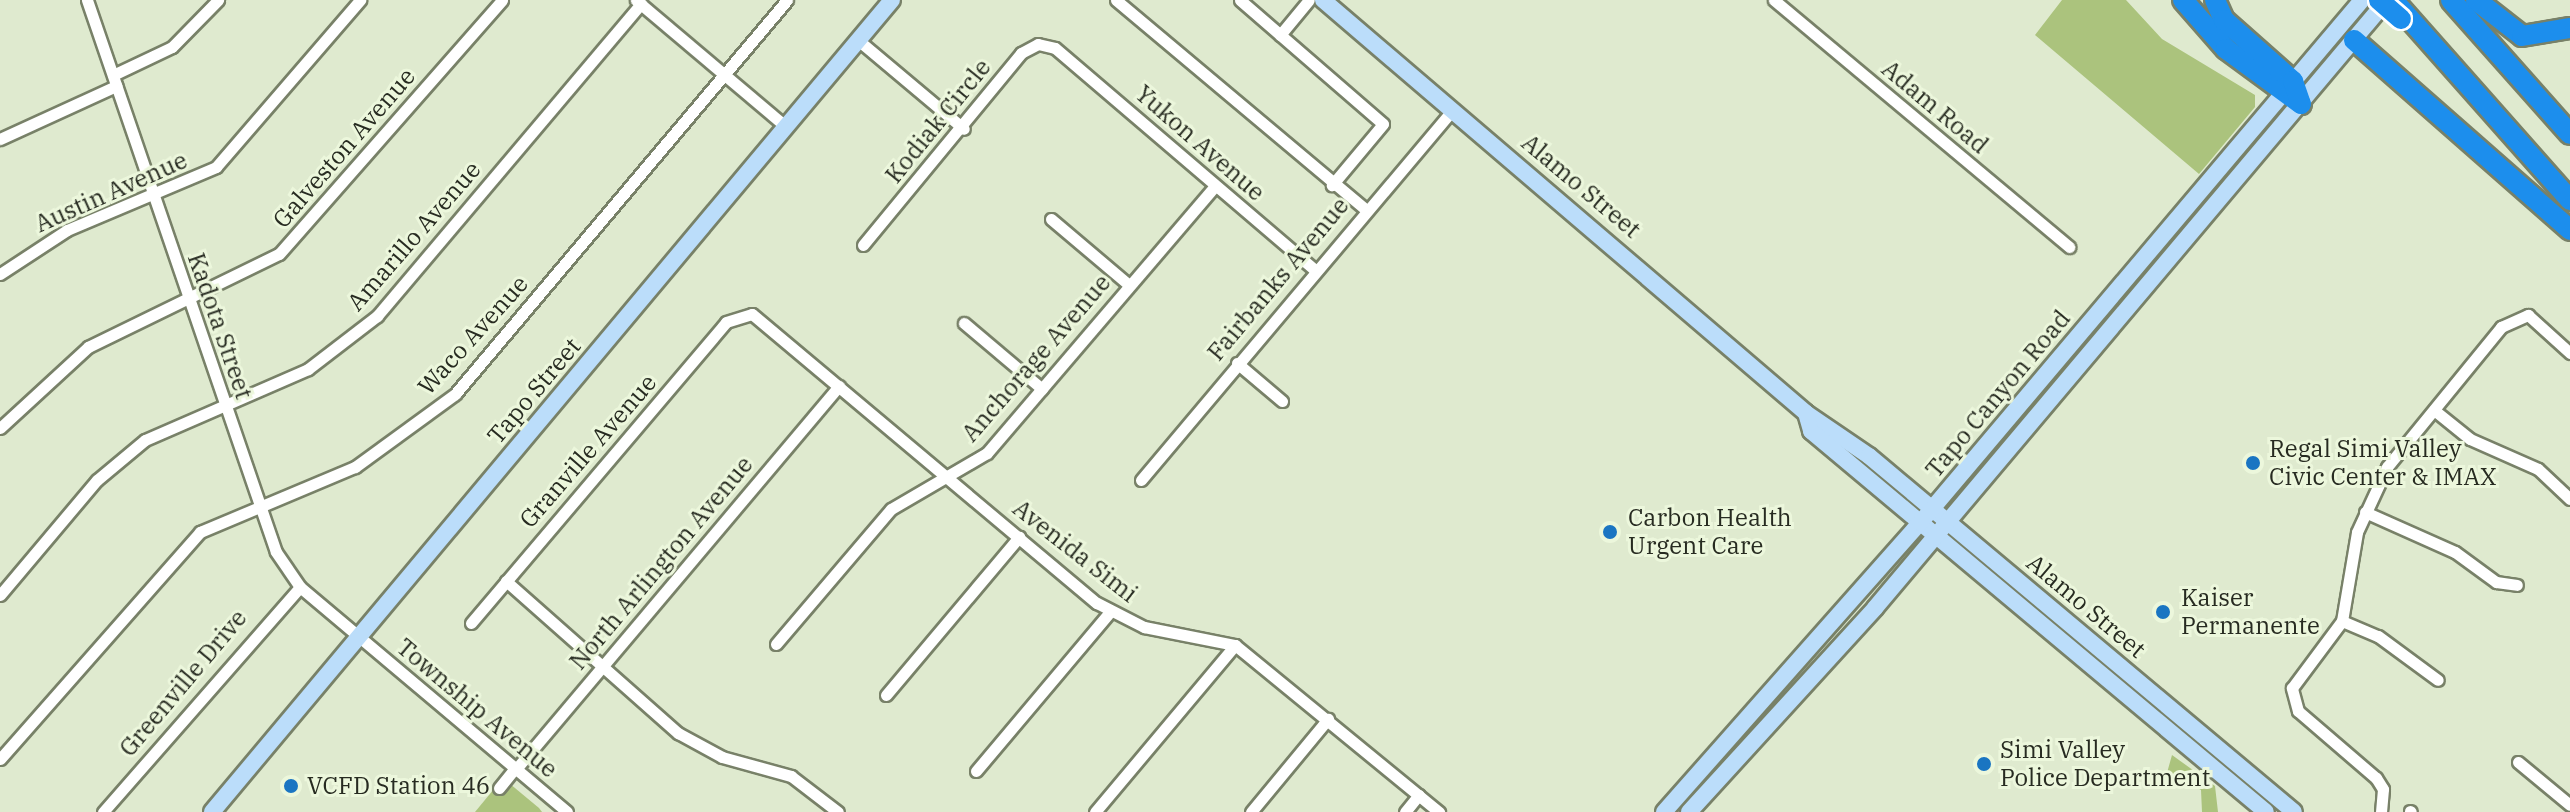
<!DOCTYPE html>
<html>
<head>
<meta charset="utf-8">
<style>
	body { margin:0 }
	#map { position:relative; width:2570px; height:812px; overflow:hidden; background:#dfeacf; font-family:"IBM Plex Serif",serif }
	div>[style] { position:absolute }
	.green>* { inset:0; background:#abc37d }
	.roads { filter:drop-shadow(2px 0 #788168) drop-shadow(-2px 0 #788168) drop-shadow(0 2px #788168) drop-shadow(0 -2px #788168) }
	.street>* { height:11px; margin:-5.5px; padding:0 5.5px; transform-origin:5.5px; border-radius:5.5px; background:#fff }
	.secondary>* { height:16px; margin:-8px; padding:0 8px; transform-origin:8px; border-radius:8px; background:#bbddfa }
	.highway>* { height:20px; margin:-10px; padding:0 10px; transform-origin:10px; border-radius:10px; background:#1c8eed }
	.bridges { filter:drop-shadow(2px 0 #fff) drop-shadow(-2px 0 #fff) drop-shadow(0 2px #fff) drop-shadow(0 -2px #fff) }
	.highway-bridge>* { height:20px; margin:-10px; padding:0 10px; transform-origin:10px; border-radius:10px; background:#1c8eed }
	.dots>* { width:22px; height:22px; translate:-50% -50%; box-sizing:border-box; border:4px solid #ecf7dc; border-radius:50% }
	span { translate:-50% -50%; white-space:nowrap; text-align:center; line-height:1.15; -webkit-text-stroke:6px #ecf7dc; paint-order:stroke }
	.street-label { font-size:24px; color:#272b21 }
	.poi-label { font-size:24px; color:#272b21 }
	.left { translate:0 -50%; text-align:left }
</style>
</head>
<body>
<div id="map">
	<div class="green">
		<div style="clip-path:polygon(2062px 0,2126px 0,2162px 39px,2255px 95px,2255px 107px,2199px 174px,2035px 35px)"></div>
		<div style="clip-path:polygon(2172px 755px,2215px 786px,2218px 812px,2202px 812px,2201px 790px,2173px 774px,2165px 780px)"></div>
		<div style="clip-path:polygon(503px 778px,539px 808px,542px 812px,475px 812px)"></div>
	</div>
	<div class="roads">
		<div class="street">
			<div style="left:87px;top:0;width:583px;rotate:71.1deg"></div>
			<div style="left:276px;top:552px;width:42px;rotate:55.6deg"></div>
			<div style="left:300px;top:587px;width:349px;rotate:40.1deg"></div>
			<div style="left:636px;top:0;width:194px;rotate:40.2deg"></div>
			<div style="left:1116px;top:0;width:326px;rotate:40deg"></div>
			<div style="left:1240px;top:0;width:189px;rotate:40.9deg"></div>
			<div style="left:1383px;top:124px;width:80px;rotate:129.9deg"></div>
			<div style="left:1774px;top:0;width:385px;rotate:39.9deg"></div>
			<div style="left:1280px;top:35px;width:45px;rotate:-50.4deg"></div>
			<div style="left:858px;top:40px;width:138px;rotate:40deg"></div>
			<div style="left:113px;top:75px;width:65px;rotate:-25.4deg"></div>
			<div style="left:172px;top:47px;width:66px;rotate:-45.6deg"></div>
			<div style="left:0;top:139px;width:128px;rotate:-24.6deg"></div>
			<div style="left:1051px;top:219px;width:102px;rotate:40.2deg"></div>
			<div style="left:863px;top:245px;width:249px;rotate:-50.5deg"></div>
			<div style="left:1021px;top:53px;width:19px;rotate:-28deg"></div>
			<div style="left:1038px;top:44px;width:17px;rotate:13deg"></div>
			<div style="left:1055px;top:48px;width:343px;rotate:40.5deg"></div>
			<div style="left:0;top:274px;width:80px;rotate:-33.3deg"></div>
			<div style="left:67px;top:230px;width:162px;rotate:-22.9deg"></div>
			<div style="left:216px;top:167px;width:221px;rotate:-49.2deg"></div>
			<div style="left:964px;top:323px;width:102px;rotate:40.2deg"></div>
			<div style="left:1237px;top:363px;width:59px;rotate:40.2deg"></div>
			<div style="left:2434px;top:410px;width:46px;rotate:38.9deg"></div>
			<div style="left:2470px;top:439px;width:74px;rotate:23.8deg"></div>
			<div style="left:2538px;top:469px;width:44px;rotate:43.2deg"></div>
			<div style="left:0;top:428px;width:120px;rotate:-42.6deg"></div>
			<div style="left:88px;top:347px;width:212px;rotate:-26deg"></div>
			<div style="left:279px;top:254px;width:338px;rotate:-48.7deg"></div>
			<div style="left:1141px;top:480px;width:484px;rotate:-49.9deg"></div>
			<div style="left:2365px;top:512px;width:98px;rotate:24deg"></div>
			<div style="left:2455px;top:552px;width:51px;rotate:36.2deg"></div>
			<div style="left:2496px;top:582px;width:21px;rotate:8deg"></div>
			<div style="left:506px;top:581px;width:230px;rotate:41.5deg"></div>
			<div style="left:678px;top:733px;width:50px;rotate:28.6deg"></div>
			<div style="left:722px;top:757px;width:72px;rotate:15.4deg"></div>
			<div style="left:791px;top:776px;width:59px;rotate:37.5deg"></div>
			<div style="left:0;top:595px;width:150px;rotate:-49.9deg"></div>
			<div style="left:97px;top:480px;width:62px;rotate:-39.8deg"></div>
			<div style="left:145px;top:440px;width:178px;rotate:-23.5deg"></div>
			<div style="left:308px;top:369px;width:87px;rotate:-37.5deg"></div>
			<div style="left:377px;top:316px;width:409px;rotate:-49.8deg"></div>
			<div style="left:2342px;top:621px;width:39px;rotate:23deg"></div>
			<div style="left:2378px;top:636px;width:74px;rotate:36.3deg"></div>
			<div style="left:471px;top:623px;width:394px;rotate:-49.7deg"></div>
			<div style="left:726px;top:322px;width:27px;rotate:-17deg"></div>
			<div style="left:752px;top:314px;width:450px;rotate:40deg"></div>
			<div style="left:1097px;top:603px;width:53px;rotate:27.1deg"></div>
			<div style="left:1144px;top:627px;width:93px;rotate:11.2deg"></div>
			<div style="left:1235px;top:645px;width:264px;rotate:39.3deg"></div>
			<div style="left:776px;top:644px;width:177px;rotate:-49.6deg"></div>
			<div style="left:891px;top:509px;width:111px;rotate:-30.3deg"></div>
			<div style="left:987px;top:453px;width:351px;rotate:-49.5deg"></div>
			<div style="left:886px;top:695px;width:207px;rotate:-49.9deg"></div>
			<div style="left:0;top:759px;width:303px;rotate:-48.6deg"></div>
			<div style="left:200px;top:532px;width:168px;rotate:-22.8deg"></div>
			<div style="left:355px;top:467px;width:124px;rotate:-36.1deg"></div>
			<div style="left:455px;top:394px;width:515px;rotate:-49.88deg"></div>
			<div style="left:2518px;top:762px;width:67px;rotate:39.6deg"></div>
			<div style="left:516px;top:769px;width:501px;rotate:-49.86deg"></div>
			<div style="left:976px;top:771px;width:208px;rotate:-49.9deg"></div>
			<div style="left:499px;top:788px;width:26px;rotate:-51deg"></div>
			<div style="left:2410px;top:811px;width:1px;rotate:45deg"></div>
			<div style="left:103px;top:812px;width:299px;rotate:-48.8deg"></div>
			<div style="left:1095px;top:812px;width:218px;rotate:-50deg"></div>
			<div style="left:1251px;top:812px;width:121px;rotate:-50.4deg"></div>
			<div style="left:1405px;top:812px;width:22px;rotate:-51deg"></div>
			<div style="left:2381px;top:812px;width:23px;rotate:-85deg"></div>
			<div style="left:2383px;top:789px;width:13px;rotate:-122deg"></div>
			<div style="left:2376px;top:778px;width:103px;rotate:-139.3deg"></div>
			<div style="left:2298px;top:711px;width:24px;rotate:-105deg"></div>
			<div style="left:2292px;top:688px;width:84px;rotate:-53.3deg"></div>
			<div style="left:2342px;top:621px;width:90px;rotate:-80.4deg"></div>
			<div style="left:2357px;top:532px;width:72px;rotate:-65.2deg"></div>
			<div style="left:2387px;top:467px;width:181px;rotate:-50.8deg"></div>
			<div style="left:2501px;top:327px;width:30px;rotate:-24deg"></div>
			<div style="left:2528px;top:315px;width:57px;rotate:42.1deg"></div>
		</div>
		<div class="secondary">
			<div style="left:1323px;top:0;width:635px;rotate:40.53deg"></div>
			<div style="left:1806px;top:413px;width:76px;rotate:34.3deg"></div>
			<div style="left:1869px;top:456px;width:554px;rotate:39.95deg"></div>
			<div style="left:1806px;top:413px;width:19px;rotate:74deg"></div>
			<div style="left:1811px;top:431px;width:593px;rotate:39.94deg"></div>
			<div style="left:212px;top:812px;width:1059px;rotate:-50.06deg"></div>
			<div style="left:1664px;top:812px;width:386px;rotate:-48.5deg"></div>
			<div style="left:1920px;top:523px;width:685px;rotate:-49.8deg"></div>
			<div style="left:1689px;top:812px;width:276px;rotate:-47.6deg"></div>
			<div style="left:1875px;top:608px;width:795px;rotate:-49.9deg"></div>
		</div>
		<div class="highway">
			<div style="left:2183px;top:0;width:65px;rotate:48.7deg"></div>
			<div style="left:2226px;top:49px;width:93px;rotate:36.3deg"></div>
			<div style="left:2215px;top:0;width:22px;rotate:66deg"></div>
			<div style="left:2224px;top:20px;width:92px;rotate:41.5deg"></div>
			<div style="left:2293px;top:81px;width:24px;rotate:71deg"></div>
			<div style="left:2393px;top:0;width:267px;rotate:48.5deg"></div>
			<div style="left:2451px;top:0;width:179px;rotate:48.4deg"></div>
			<div style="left:2476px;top:0;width:58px;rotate:38deg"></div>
			<div style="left:2522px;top:36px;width:49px;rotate:-9.5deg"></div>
			<div style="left:2354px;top:40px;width:288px;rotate:41.3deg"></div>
		</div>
	</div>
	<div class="bridges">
		<div class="highway-bridge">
			<div style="left:2379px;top:0;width:29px;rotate:41deg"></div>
		</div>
	</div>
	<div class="dots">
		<div style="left:2253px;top:463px;background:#1a75c2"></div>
		<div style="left:1610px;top:532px;background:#1a75c2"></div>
		<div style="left:2163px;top:612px;background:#1a75c2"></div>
		<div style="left:1984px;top:764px;background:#1a75c2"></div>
		<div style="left:291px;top:786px;background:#1a75c2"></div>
	</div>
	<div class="street-label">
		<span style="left:1935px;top:107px;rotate:40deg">Adam Road</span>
		<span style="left:938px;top:121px;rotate:-51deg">Kodiak Circle</span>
		<span style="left:1200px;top:143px;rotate:41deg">Yukon Avenue</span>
		<span style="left:344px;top:148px;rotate:-49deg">Galveston Avenue</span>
		<span style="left:1581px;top:186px;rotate:40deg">Alamo Street</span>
		<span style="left:111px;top:192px;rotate:-24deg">Austin Avenue</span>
		<span style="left:414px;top:236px;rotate:-49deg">Amarillo Avenue</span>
		<span style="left:1278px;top:279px;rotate:-50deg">Fairbanks Avenue</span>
		<span style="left:220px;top:326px;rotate:71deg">Kadota Street</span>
		<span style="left:473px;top:335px;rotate:-48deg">Waco Avenue</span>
		<span style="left:1036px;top:358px;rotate:-49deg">Anchorage Avenue</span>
		<span style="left:534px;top:391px;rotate:-50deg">Tapo Street</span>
		<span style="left:1998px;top:394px;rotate:-50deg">Tapo Canyon Road</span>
		<span style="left:588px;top:451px;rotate:-49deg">Granville Avenue</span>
		<span style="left:1075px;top:551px;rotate:38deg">Avenida Simi</span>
		<span style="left:661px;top:563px;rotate:-50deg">North Arlington Avenue</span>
		<span style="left:2086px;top:606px;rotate:40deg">Alamo Street</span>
		<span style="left:183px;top:683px;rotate:-50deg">Greenville Drive</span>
		<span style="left:477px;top:708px;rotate:40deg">Township Avenue</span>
	</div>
	<div class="poi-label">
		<span class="left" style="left:2269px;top:463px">Regal Simi Valley<br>Civic Center &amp; IMAX</span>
		<span class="left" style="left:1628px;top:532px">Carbon Health<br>Urgent Care</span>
		<span class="left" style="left:2181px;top:612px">Kaiser<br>Permanente</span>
		<span class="left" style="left:2000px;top:764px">Simi Valley<br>Police Department</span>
		<span class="left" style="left:307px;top:786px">VCFD Station 46</span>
	</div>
</div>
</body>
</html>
